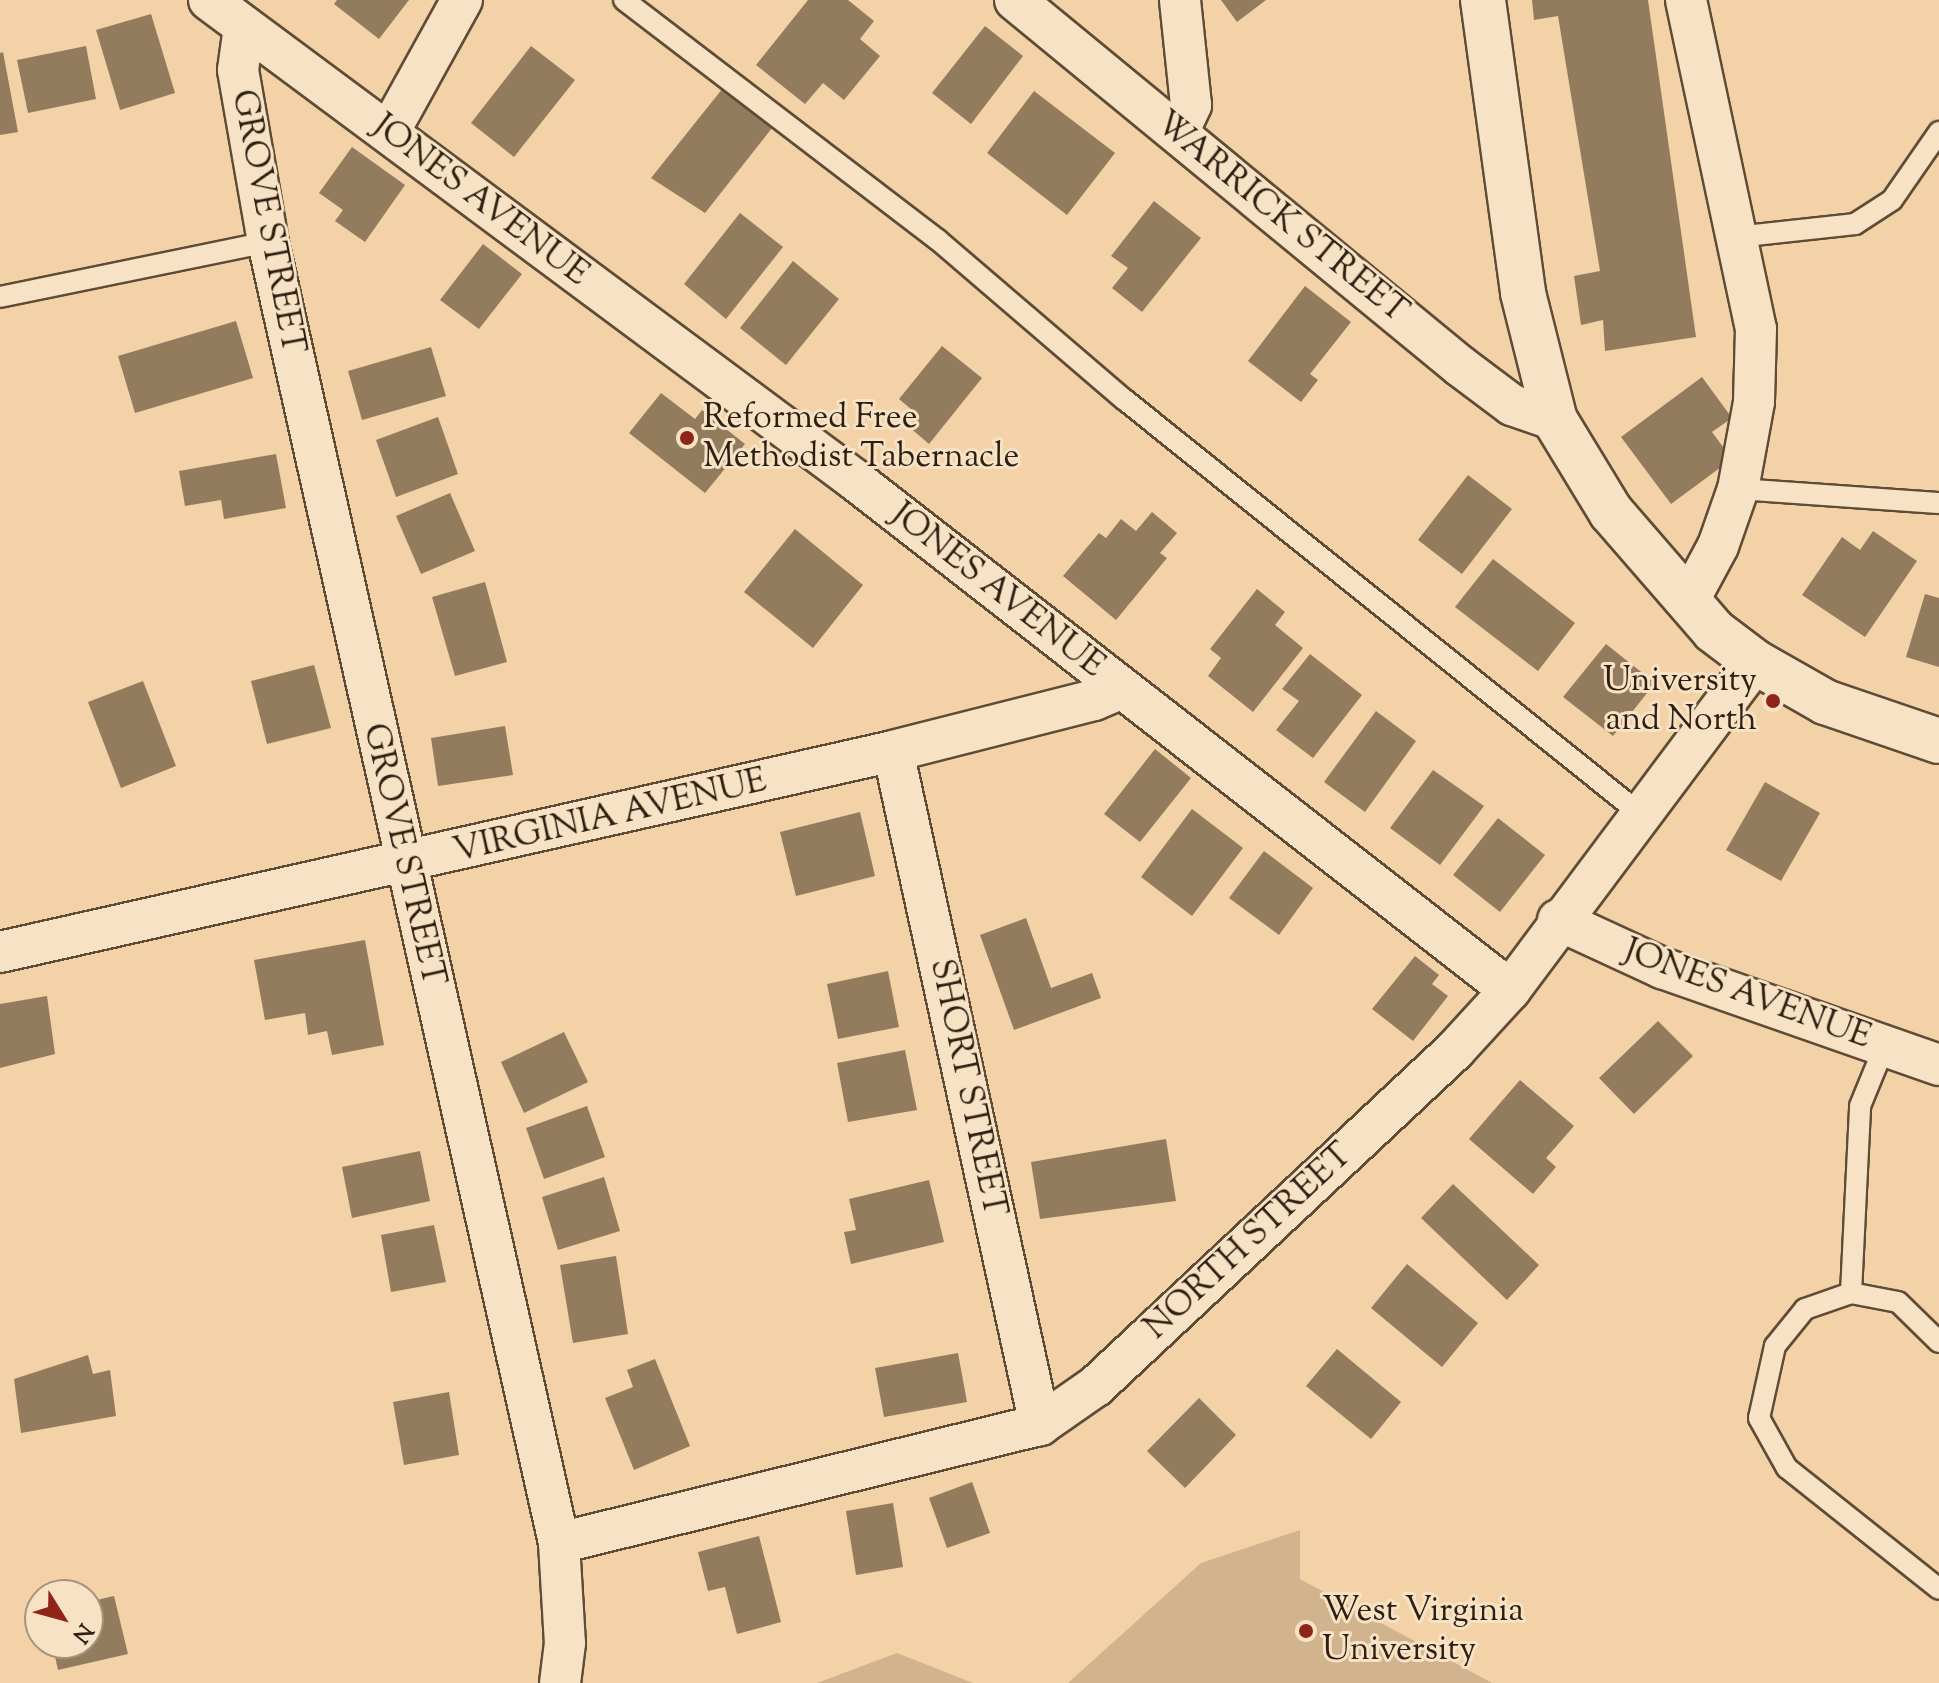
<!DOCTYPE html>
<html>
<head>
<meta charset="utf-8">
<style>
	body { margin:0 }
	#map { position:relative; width:1939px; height:1683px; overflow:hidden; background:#f2d2a6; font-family:"Sorts Mill Goudy",serif }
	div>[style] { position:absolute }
	.green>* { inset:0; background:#d1b48d }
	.building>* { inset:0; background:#937c5e }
	.roads { filter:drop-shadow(2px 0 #5e4c36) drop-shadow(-2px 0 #5e4c36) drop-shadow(0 2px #5e4c36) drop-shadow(0 -2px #5e4c36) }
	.lane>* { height:20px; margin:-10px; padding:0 10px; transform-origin:10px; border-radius:10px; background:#f7e2c5 }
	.street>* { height:40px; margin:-20px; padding:0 20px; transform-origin:20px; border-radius:20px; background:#f7e2c5 }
	.secondary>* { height:44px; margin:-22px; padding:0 22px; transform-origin:22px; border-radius:22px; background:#f7e2c5 }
	.dots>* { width:22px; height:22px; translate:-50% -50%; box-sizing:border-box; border:4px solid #f7e2c5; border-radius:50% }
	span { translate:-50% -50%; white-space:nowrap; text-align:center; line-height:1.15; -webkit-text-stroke:6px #f7e2c5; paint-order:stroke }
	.street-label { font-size:34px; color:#2d1f11 }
	.poi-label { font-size:34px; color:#2d1f11 }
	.left { translate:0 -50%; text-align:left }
	.right { translate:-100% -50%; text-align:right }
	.north { position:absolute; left:24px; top:1579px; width:80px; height:80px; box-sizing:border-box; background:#f7e2c5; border:2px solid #a6947d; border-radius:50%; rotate:127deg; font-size:22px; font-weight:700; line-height:32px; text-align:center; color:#2d1f11 }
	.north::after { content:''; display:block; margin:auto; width:28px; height:36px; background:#8f2418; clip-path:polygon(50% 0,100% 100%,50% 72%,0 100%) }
</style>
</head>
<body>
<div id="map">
	<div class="green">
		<div style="clip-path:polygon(1300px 1530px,1300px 1579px,1492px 1683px,1068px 1683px,1201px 1563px)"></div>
		<div style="clip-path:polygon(897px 1653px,973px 1683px,817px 1683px)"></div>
	</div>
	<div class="building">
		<div style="clip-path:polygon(337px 0,409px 0,379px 39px,334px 4px)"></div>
		<div style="clip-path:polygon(808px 0,848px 0,874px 21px,860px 39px,880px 56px,844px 100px,823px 83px,805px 104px,756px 65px)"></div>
		<div style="clip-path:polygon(1221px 0,1266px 0,1237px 22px)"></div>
		<div style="clip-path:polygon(1532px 0,1648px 0,1696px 337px,1605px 351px,1603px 320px,1581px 325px,1574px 276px,1600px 271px,1558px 16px,1534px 20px)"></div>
		<div style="clip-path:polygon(151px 14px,175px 93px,120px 110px,96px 30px)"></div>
		<div style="clip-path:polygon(985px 26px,1023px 56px,971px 124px,932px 93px)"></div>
		<div style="clip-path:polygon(86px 46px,96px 99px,28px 113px,17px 60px)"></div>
		<div style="clip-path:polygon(531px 46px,575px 80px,514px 157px,471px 123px)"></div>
		<div style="clip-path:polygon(3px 52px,18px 132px,0 135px,0 53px)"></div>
		<div style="clip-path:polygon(723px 88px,772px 128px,705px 213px,651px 178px)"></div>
		<div style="clip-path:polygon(1034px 91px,1115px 153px,1067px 215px,987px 153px)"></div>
		<div style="clip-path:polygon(352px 147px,405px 185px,365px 242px,335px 221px,343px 210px,319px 193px)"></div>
		<div style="clip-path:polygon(1154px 201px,1201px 238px,1142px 312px,1112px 288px,1128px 268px,1111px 256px)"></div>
		<div style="clip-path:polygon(740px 213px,783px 247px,726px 319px,684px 284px)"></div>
		<div style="clip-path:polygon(483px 244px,522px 274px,479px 329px,440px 300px)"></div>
		<div style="clip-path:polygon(793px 261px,839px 299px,786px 365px,740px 328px)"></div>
		<div style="clip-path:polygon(1305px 286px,1351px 322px,1310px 374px,1318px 380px,1301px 402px,1248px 361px)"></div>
		<div style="clip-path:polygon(236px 321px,253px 378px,135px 413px,118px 356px)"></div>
		<div style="clip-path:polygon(942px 346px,982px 378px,929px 444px,909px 427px,918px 415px,899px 399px)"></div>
		<div style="clip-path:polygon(431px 347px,446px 396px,362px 420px,348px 371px)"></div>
		<div style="clip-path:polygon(1702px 377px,1732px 418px,1712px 432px,1732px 459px,1671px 504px,1621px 437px)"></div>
		<div style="clip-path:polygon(661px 393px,695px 419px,702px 410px,745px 444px,705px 493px,629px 433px)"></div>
		<div style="clip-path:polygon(438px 417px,458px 474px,396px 497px,376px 440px)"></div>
		<div style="clip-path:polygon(276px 454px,286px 508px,224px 519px,221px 500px,185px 506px,179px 471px)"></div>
		<div style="clip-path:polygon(1468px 475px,1512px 509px,1462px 574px,1418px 540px)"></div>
		<div style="clip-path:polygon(450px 493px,475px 551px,421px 574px,396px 516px)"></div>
		<div style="clip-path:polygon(1152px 512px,1177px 533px,1160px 553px,1167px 558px,1116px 620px,1063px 576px,1099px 533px,1106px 538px,1121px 519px,1136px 531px)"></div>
		<div style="clip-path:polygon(795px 529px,863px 585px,813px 648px,744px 592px)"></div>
		<div style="clip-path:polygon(1873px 531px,1917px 561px,1865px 637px,1802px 595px,1842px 537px,1860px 550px)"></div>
		<div style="clip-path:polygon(1493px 559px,1575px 623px,1538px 671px,1455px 607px)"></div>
		<div style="clip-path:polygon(485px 582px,507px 662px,455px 676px,432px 597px)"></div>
		<div style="clip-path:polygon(1257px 589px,1285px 612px,1275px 625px,1303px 648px,1253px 712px,1208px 676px,1221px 658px,1210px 649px)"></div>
		<div style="clip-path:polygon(1925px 594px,1939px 598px,1939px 667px,1906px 657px)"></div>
		<div style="clip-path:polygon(1606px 644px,1655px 683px,1613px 736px,1563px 697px)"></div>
		<div style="clip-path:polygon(1310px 654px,1362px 695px,1313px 758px,1276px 730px,1299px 701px,1282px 689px)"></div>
		<div style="clip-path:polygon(314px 665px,331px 728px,267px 744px,251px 681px)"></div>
		<div style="clip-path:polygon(143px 681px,176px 766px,121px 788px,88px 702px)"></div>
		<div style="clip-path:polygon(1376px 711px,1416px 741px,1365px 812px,1324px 782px)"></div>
		<div style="clip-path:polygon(505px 726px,513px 775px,438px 786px,431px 738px)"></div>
		<div style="clip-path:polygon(1155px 749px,1191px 778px,1140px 842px,1104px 814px)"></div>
		<div style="clip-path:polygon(1433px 770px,1484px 806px,1440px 865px,1390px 828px)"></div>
		<div style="clip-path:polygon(1765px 782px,1820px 813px,1781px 881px,1726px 850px)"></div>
		<div style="clip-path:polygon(1192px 809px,1243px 848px,1192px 916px,1141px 877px)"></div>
		<div style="clip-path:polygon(860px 812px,875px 876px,796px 896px,780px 832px)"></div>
		<div style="clip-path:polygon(1498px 818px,1545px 855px,1500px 912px,1453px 875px)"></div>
		<div style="clip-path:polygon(1264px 851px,1313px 888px,1279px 935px,1229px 898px)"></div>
		<div style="clip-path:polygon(1026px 918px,1051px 988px,1092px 973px,1101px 998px,1014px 1030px,980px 935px)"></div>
		<div style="clip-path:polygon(365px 940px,384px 1045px,332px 1055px,327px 1031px,308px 1035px,305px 1013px,265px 1020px,254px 960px)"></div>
		<div style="clip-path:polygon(1415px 956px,1439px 975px,1432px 984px,1448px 996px,1413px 1041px,1372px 1009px)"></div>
		<div style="clip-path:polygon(888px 971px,899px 1027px,838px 1039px,827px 984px)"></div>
		<div style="clip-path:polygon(47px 996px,55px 1054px,0 1068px,0 1004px)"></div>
		<div style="clip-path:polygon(1658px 1021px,1693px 1056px,1634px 1114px,1599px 1078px)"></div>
		<div style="clip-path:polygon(564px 1032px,588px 1082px,524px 1113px,501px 1062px)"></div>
		<div style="clip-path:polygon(905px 1050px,917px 1110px,848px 1122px,837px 1063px)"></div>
		<div style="clip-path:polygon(1520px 1080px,1574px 1126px,1546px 1158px,1556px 1167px,1533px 1194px,1469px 1139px)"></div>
		<div style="clip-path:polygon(587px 1106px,605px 1157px,544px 1179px,526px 1128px)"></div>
		<div style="clip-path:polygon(1166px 1139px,1176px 1201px,1040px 1219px,1031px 1162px)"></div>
		<div style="clip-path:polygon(420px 1151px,430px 1201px,352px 1218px,342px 1167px)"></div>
		<div style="clip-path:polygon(604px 1177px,620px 1231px,558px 1250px,542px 1197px)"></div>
		<div style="clip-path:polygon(929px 1180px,944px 1242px,851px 1264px,844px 1232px,856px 1230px,849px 1199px)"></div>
		<div style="clip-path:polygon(1453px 1184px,1539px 1265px,1507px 1300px,1421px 1218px)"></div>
		<div style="clip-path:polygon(434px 1225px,446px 1282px,391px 1292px,381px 1235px)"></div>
		<div style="clip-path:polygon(616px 1256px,628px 1334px,573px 1343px,560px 1265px)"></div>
		<div style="clip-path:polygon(1407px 1264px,1478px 1323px,1442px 1367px,1371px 1308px)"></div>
		<div style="clip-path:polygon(1337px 1349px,1401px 1402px,1371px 1439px,1306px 1386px)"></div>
		<div style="clip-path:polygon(958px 1353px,967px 1402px,884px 1417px,875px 1368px)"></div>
		<div style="clip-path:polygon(88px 1355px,93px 1374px,110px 1370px,116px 1416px,21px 1433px,14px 1379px)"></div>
		<div style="clip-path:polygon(655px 1359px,690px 1446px,634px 1470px,605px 1398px,633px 1387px,627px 1370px)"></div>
		<div style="clip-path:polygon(449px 1392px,459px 1455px,404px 1465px,393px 1402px)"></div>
		<div style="clip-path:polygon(1199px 1398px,1236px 1435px,1185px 1488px,1147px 1451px)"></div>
		<div style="clip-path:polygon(972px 1482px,990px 1533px,947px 1548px,929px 1498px)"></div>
		<div style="clip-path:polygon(893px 1503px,903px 1567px,856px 1575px,846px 1511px)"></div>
		<div style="clip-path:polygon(759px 1536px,781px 1622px,737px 1634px,725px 1587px,708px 1591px,698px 1552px)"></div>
		<div style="clip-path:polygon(114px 1596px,128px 1654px,58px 1670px,52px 1643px,88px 1643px,88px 1602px)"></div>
	</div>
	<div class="roads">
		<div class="lane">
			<div style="left:624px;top:0;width:395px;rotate:37.4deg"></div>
			<div style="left:938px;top:240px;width:246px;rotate:40.6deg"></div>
			<div style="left:1125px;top:400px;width:664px;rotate:38.77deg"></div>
			<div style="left:1736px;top:237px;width:120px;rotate:-6.2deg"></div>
			<div style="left:1855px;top:224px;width:44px;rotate:-33deg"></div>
			<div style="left:1892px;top:200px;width:83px;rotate:-55.3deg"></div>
			<div style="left:0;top:297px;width:274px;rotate:-11.6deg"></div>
			<div style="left:1738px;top:489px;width:201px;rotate:4deg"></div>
			<div style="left:1851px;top:1293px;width:187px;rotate:-87.2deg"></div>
			<div style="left:1860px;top:1106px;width:66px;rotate:-67.7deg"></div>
			<div style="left:1939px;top:1342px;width:57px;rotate:-135.7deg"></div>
			<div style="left:1898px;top:1302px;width:48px;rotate:-169.2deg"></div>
			<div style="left:1851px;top:1293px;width:49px;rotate:160.8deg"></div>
			<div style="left:1805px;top:1309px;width:48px;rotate:129deg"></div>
			<div style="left:1775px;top:1346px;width:74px;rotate:102.5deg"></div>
			<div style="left:1759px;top:1418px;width:57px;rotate:60.8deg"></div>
			<div style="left:1787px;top:1468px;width:194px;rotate:38.5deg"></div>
		</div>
		<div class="street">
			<div style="left:209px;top:0;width:805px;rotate:36.61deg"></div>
			<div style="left:855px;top:480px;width:830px;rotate:37.91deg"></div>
			<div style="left:1015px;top:0;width:576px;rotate:39.44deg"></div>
			<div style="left:1460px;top:366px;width:65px;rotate:36.9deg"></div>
			<div style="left:1512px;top:405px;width:46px;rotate:19.2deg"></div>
			<div style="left:1686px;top:0;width:336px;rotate:78deg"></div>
			<div style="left:1756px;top:329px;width:73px;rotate:91.6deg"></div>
			<div style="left:1754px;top:402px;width:88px;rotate:100.4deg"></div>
			<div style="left:1738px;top:489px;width:60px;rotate:109.3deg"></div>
			<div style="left:1718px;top:546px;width:64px;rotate:118.2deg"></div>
			<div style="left:244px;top:27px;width:43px;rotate:97.9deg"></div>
			<div style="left:238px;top:70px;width:175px;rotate:80.1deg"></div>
			<div style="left:268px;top:242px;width:1333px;rotate:77.39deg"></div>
			<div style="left:559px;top:1543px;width:100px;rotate:86.6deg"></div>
			<div style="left:565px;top:1643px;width:40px;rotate:97.1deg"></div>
			<div style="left:389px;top:132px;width:151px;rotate:-61.1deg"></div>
			<div style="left:1178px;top:133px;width:31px;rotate:-65deg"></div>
			<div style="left:1191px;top:105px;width:106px;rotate:-96deg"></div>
			<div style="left:893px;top:751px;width:690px;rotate:77.7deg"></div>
			<div style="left:1558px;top:920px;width:115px;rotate:24.8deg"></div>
			<div style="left:1662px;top:968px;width:293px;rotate:19.3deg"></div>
			<div style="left:0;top:952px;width:915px;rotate:-12.68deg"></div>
			<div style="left:893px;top:751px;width:207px;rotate:-14.2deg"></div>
			<div style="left:1094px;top:700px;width:30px;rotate:-23deg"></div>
			<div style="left:559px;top:1543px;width:495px;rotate:-13.8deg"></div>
			<div style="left:1040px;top:1425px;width:68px;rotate:-34.9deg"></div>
			<div style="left:1096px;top:1386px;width:492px;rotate:-43.1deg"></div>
			<div style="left:1455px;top:1050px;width:81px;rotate:-47.5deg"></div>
			<div style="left:1510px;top:990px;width:409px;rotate:-53.2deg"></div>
		</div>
		<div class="secondary">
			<div style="left:1483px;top:0;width:296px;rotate:82.2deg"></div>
			<div style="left:1523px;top:293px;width:131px;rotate:75.9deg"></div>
			<div style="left:1555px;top:420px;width:108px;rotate:58.7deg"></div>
			<div style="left:1611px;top:512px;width:157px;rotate:49.1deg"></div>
			<div style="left:1714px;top:631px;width:51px;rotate:37.1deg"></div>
			<div style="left:1755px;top:662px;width:81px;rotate:29.7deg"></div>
			<div style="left:1825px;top:702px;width:120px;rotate:18.9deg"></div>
		</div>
	</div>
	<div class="dots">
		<div style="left:687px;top:438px;background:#8f2418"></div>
		<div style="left:1773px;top:701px;background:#8f2418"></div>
		<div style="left:1306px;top:1631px;background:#8f2418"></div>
	</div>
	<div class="street-label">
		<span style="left:480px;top:201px;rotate:37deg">JONES AVENUE</span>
		<span style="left:1281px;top:218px;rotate:39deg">WARRICK STREET</span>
		<span style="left:267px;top:222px;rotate:79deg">GROVE STREET</span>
		<span style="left:997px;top:591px;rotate:38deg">JONES AVENUE</span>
		<span style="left:610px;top:817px;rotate:-13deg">VIRGINIA AVENUE</span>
		<span style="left:403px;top:855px;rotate:77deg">GROVE STREET</span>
		<span style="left:1747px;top:995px;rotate:20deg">JONES AVENUE</span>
		<span style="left:967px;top:1088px;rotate:78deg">SHORT STREET</span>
		<span style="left:1249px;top:1242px;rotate:-43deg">NORTH STREET</span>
	</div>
	<div class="poi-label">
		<span class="left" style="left:703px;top:438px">Reformed Free<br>Methodist Tabernacle</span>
		<span class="right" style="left:1757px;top:701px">University<br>and North</span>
		<span class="left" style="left:1322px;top:1631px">West Virginia<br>University</span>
	</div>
	<div class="north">N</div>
</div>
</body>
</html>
